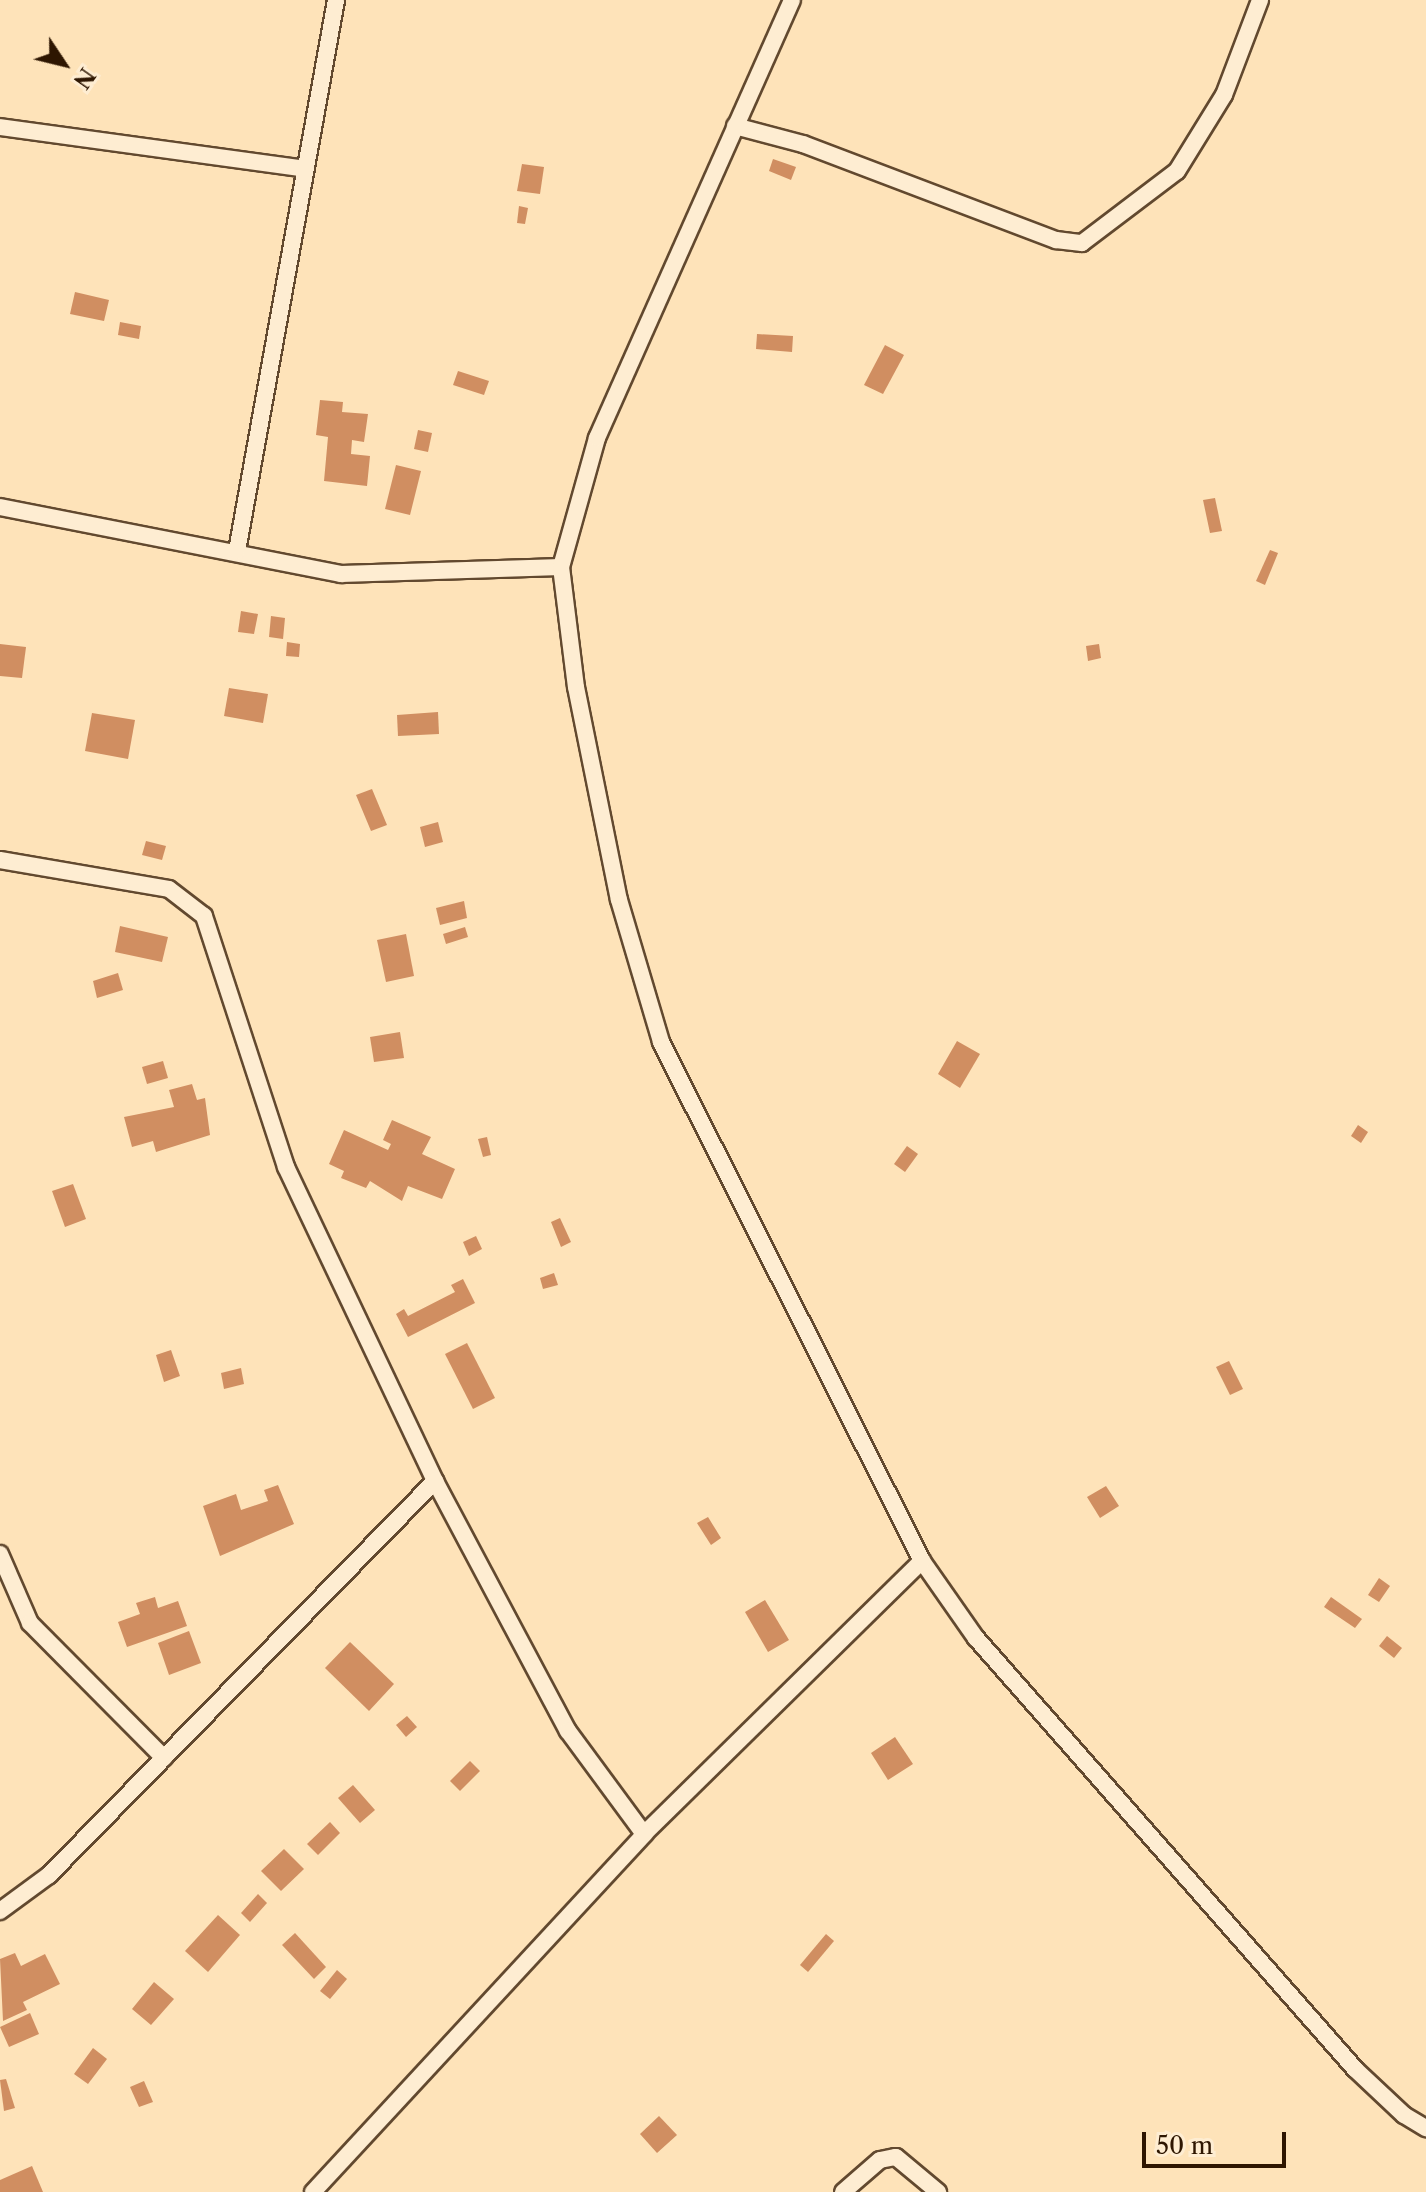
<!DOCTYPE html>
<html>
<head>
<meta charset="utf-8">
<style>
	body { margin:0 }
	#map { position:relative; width:1426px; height:2192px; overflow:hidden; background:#fee3b9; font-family:"Libre Caslon Text",serif }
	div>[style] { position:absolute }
	.building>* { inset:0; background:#d08e61 }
	.roads { filter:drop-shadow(2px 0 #62492f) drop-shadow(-2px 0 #62492f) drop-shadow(0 2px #62492f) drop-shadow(0 -2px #62492f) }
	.minor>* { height:16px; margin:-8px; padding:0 8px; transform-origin:8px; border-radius:8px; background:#feedd2 }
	span { translate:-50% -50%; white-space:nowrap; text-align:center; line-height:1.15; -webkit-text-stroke:6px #feedd2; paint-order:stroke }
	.north { position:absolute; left:24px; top:24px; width:80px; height:80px; -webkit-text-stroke:6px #feedd2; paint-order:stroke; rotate:125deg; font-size:22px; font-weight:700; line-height:32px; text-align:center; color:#2e1601 }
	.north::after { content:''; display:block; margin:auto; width:28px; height:36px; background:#2e1601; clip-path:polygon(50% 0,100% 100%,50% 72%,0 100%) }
	.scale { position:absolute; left:1142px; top:2132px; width:144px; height:36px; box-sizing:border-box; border:4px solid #2e1601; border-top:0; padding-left:10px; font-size:24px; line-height:28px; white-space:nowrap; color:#2e1601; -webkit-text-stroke:6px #feedd2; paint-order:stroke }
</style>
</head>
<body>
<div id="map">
	<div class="building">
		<div style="clip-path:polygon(773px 159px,796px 167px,791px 180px,769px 171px)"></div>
		<div style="clip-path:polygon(522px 164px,544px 167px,540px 194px,517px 191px)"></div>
		<div style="clip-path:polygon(519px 206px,528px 208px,525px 224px,517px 223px)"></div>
		<div style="clip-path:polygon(75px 292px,109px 300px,104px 321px,70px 314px)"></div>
		<div style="clip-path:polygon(120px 322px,141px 326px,139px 339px,118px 335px)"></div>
		<div style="clip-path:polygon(757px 334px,793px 336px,792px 352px,756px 349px)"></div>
		<div style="clip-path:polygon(885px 345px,904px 355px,883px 394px,864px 385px)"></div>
		<div style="clip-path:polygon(458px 371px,489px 381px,484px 395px,453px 385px)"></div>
		<div style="clip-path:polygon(320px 400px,343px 402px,342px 412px,368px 414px,364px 442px,352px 440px,351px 454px,370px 456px,367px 486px,324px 481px,328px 437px,316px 435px)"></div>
		<div style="clip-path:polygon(418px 430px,432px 433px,428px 452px,414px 449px)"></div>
		<div style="clip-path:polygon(396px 465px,421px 471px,410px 515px,385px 509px)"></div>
		<div style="clip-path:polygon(1215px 498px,1222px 531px,1210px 533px,1203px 500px)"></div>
		<div style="clip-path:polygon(1270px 550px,1278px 553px,1265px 585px,1256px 581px)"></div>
		<div style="clip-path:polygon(241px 611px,258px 614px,254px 634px,238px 632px)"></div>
		<div style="clip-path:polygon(271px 616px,285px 618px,283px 639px,269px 637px)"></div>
		<div style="clip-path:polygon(287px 642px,300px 644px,299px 657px,286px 656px)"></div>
		<div style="clip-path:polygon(0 644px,26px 647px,22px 678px,0 676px)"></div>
		<div style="clip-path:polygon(1099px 644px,1101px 658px,1088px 661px,1086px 646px)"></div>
		<div style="clip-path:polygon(229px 688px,268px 694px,263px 723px,224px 716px)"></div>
		<div style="clip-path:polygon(438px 712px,439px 734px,398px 736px,397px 715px)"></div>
		<div style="clip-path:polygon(92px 713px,135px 720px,128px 759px,85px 751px)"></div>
		<div style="clip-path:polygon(372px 789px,387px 825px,371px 831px,356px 795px)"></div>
		<div style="clip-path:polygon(438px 822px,443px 842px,425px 847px,420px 827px)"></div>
		<div style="clip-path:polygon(146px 841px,166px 846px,162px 860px,142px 855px)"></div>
		<div style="clip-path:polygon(464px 901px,467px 918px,440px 925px,436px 908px)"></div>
		<div style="clip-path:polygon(120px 926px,168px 937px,162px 962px,115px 952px)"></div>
		<div style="clip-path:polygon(465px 927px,468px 937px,446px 944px,443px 934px)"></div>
		<div style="clip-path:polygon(406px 934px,414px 976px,386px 982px,377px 940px)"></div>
		<div style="clip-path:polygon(118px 973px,123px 990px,97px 998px,93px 981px)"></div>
		<div style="clip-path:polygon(400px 1032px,404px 1058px,374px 1062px,370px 1037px)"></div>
		<div style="clip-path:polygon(957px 1041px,980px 1054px,960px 1088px,938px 1074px)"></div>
		<div style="clip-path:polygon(163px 1061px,168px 1078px,147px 1084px,142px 1067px)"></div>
		<div style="clip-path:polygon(192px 1084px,197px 1100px,205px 1098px,210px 1135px,156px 1152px,153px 1141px,132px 1147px,124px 1117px,174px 1107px,169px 1090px)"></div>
		<div style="clip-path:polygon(392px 1120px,431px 1137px,422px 1154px,455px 1169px,442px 1199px,408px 1186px,402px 1201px,370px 1181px,366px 1188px,341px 1178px,344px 1171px,329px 1164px,344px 1130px,388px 1150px,391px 1144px,383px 1140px)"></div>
		<div style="clip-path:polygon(1358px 1125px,1368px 1132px,1361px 1143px,1351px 1136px)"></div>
		<div style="clip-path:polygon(487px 1137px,491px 1155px,483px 1157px,478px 1139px)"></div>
		<div style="clip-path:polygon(907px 1146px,918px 1154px,905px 1172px,894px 1164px)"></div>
		<div style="clip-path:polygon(73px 1184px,86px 1219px,65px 1227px,52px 1191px)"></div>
		<div style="clip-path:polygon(560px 1218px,571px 1242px,561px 1247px,551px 1222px)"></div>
		<div style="clip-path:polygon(476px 1236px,482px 1249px,469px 1256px,463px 1242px)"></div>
		<div style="clip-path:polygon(554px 1273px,558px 1285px,543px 1289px,540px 1278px)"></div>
		<div style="clip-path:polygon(463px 1279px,475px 1303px,408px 1337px,396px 1314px,404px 1309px,408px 1316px,455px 1292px,451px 1285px)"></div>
		<div style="clip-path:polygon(467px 1343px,495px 1398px,473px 1409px,445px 1354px)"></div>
		<div style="clip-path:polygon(171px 1350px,180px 1376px,164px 1382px,156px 1355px)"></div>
		<div style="clip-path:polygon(1229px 1361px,1243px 1389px,1230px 1395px,1216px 1367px)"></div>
		<div style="clip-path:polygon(241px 1368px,244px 1384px,224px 1389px,221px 1373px)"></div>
		<div style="clip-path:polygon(278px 1485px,294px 1524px,220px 1556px,203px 1506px,236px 1494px,241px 1510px,268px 1501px,264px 1490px)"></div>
		<div style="clip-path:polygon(1106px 1486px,1119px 1506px,1100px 1518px,1087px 1497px)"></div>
		<div style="clip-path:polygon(708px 1517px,721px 1538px,711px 1545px,697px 1523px)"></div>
		<div style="clip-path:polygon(1379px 1578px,1390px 1586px,1379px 1602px,1368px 1595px)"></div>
		<div style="clip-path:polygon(155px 1597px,158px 1608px,178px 1601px,187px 1626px,127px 1647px,118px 1622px,140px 1614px,136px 1603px)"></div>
		<div style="clip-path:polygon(1331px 1597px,1362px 1619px,1355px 1628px,1324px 1607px)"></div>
		<div style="clip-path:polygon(765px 1600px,789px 1640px,768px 1652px,745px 1612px)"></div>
		<div style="clip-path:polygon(189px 1631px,201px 1663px,169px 1675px,158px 1643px)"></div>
		<div style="clip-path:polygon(1387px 1636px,1402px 1648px,1394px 1658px,1379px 1646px)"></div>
		<div style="clip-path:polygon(350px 1642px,394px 1684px,369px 1711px,325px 1668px)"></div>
		<div style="clip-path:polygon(407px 1716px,417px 1727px,406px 1737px,396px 1725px)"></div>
		<div style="clip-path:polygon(895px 1737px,913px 1764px,888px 1780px,871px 1753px)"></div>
		<div style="clip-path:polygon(470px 1761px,480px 1771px,460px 1791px,450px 1781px)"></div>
		<div style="clip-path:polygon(353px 1785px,375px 1810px,360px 1823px,338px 1798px)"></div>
		<div style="clip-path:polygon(330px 1822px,340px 1833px,318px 1855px,307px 1844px)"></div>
		<div style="clip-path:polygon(284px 1849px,304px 1869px,281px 1891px,261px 1871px)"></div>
		<div style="clip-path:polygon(258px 1894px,267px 1903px,250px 1922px,241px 1913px)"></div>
		<div style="clip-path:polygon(218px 1915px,240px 1935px,208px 1972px,185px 1951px)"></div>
		<div style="clip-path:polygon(295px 1933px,326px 1967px,314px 1979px,282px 1945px)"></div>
		<div style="clip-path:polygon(826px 1934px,834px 1941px,808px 1972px,800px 1965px)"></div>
		<div style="clip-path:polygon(15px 1953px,21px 1966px,45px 1954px,60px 1984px,23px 2002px,27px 2010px,3px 2021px,0 1959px)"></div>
		<div style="clip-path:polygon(337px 1970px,347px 1979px,330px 1999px,320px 1991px)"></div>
		<div style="clip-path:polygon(154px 1982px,174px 1999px,151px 2025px,132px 2009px)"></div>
		<div style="clip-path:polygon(30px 2013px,39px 2034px,9px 2047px,0 2027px)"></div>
		<div style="clip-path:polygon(93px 2048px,107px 2059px,88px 2084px,74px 2074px)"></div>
		<div style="clip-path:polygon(6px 2079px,15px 2108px,4px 2111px,0 2080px)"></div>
		<div style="clip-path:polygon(144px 2081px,153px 2102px,139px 2107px,130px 2087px)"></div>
		<div style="clip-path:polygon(659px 2116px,677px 2135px,657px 2153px,640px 2134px)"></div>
		<div style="clip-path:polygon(32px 2166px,43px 2192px,0 2192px,0 2180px)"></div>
	</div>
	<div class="roads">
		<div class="minor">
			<div style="left:735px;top:126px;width:70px;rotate:14.8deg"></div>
			<div style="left:803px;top:144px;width:271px;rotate:20.8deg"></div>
			<div style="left:1056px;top:240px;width:26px;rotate:7deg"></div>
			<div style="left:1082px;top:243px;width:119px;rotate:-37.2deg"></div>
			<div style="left:1177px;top:171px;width:89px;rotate:-58.3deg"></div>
			<div style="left:1224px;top:95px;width:102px;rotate:-69.2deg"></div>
			<div style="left:0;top:127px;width:308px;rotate:7.8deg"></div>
			<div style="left:0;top:507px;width:348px;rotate:11.1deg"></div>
			<div style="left:341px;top:574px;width:220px;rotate:-1.8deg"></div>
			<div style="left:561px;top:567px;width:121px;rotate:82.9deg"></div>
			<div style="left:576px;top:687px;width:217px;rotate:78.6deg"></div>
			<div style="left:619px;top:900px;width:148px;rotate:73.5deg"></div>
			<div style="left:661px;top:1042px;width:581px;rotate:63.3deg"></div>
			<div style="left:922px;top:1561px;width:94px;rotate:55deg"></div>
			<div style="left:976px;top:1638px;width:574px;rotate:48.67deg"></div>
			<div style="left:1355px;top:2069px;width:67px;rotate:43.2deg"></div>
			<div style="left:1404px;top:2115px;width:26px;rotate:31deg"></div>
			<div style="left:237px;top:551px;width:560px;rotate:-79.81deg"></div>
			<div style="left:561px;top:567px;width:134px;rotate:-74.4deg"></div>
			<div style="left:597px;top:438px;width:479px;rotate:-66deg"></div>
			<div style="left:0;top:860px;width:171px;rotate:9.7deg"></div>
			<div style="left:169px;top:889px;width:44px;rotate:37.6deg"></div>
			<div style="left:204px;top:916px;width:264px;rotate:71.9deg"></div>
			<div style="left:286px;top:1167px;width:348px;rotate:64.6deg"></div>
			<div style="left:435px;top:1481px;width:552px;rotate:134.41deg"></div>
			<div style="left:49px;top:1875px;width:61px;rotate:143.7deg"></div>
			<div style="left:435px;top:1481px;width:283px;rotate:62deg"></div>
			<div style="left:568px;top:1731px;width:128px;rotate:53.6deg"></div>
			<div style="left:0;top:1554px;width:75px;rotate:66.5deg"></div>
			<div style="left:30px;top:1623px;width:190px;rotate:45.2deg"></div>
			<div style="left:313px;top:2192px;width:488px;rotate:-47.2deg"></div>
			<div style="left:644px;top:1834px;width:390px;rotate:-44.5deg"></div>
			<div style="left:843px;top:2192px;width:49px;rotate:-40.9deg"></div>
			<div style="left:880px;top:2160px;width:16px;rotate:-11deg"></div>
			<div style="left:896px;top:2157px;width:55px;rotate:39.8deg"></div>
		</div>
	</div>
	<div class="north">N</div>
	<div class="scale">50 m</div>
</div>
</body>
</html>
